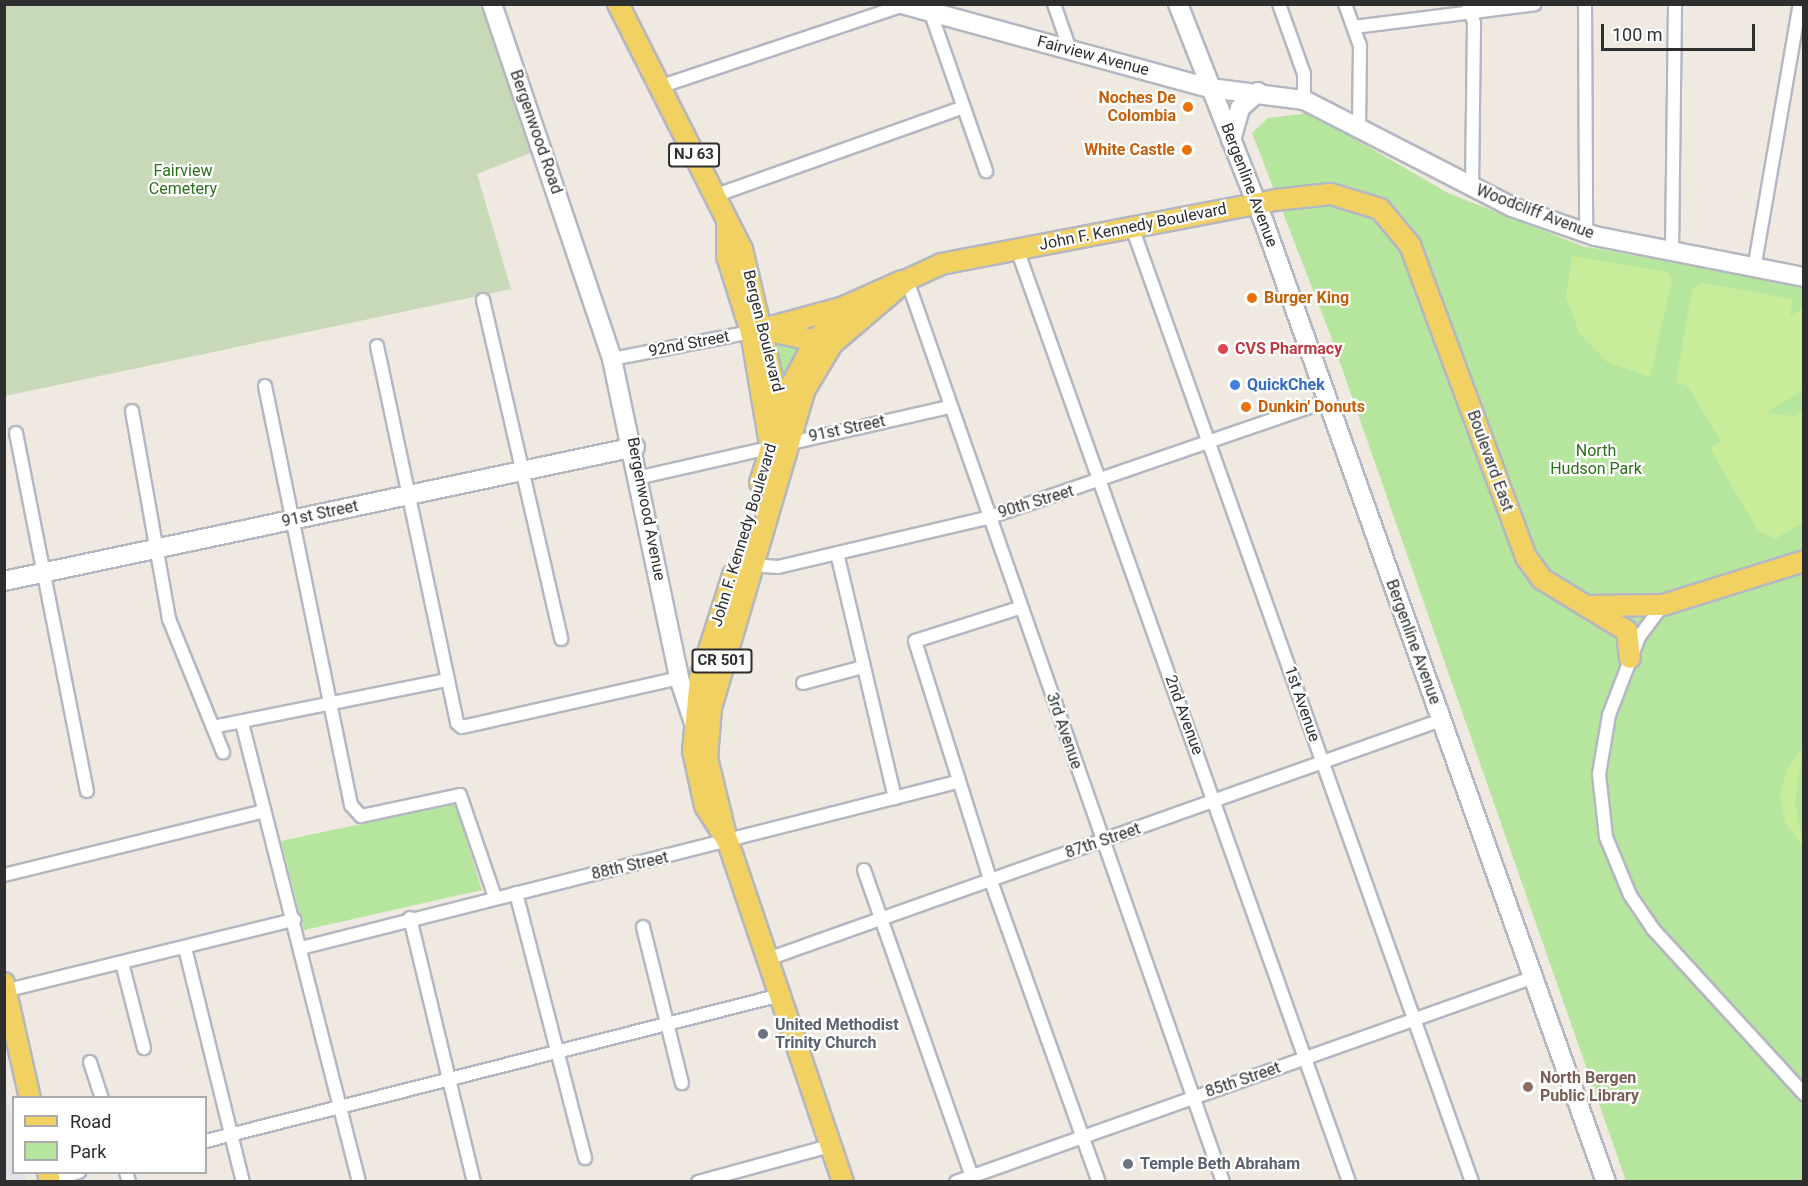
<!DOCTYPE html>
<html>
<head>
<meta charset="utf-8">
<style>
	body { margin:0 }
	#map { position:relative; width:1808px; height:1186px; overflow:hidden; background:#efe9e1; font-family:Roboto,sans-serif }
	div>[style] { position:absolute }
	.industrial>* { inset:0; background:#e3e1e8 }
	.green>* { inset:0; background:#b6e59e }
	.cemetery>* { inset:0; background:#c8d9b8 }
	.pitch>* { inset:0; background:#c9ec9a }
	.roads { filter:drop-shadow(2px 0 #b4b7c1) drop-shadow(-2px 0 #b4b7c1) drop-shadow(0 2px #b4b7c1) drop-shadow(0 -2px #b4b7c1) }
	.street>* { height:12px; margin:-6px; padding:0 6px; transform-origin:6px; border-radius:6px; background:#fff }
	.secondary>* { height:18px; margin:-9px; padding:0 9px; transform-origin:9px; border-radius:9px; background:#fff }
	.primary>* { height:20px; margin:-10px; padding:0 10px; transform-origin:10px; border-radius:10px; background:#f2d163 }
	.dots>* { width:16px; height:16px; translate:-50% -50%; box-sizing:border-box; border:3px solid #fff; border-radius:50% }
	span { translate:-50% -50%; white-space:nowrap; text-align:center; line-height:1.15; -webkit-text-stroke:4.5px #fff; paint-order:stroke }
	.shield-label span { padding:2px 4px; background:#fff; border:2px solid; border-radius:4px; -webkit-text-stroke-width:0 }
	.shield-label { font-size:15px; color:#2e2e2e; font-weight:700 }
	.street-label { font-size:16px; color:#2e2e2e }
	.food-label { font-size:16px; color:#c56008; font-weight:700 }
	.right { translate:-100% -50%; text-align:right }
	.left { translate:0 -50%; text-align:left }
	.park-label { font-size:16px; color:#2c6e1b }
	.health-label { font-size:16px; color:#be3a42; font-weight:700 }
	.shop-label { font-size:16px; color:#366cbe; font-weight:700 }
	.worship-label { font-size:16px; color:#5b616d; font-weight:700 }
	.education-label { font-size:16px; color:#785e54; font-weight:700 }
	.frame { position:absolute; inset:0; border:6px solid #2e2e2e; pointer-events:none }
	.legend { position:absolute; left:12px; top:1096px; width:195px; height:78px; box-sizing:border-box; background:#fff; border:2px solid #ababab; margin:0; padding:8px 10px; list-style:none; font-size:18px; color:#2e2e2e }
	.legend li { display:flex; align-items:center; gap:12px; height:30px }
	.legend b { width:30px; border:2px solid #ababab }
	.scale { position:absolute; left:1601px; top:24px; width:154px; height:27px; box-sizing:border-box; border:3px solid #2e2e2e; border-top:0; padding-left:8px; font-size:18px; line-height:21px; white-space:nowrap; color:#2e2e2e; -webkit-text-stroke:4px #fff; paint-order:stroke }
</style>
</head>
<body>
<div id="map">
	<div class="industrial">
		<div style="clip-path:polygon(4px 1084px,13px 1125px,14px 1172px,24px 1173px,26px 1181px,5px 1181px)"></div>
	</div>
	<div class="green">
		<div style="clip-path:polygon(1310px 113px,1448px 193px,1582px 246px,1803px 285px,1803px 1181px,1626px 1181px,1330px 334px,1252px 133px,1268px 118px)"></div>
		<div style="clip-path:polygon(773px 342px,806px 345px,783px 381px)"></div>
		<div style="clip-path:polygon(455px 804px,482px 890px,304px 930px,281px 841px)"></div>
	</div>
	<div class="cemetery">
		<div style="clip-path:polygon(5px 5px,489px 5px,538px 150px,477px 174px,511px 289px,5px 396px)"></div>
	</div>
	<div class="pitch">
		<div style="clip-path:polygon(1572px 256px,1667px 272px,1672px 280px,1650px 377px,1607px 362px,1580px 334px,1566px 298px)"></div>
		<div style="clip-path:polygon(1701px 283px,1793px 299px,1790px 316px,1803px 308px,1803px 390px,1765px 413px,1794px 416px,1803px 410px,1803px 522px,1775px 539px,1758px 531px,1710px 448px,1731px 434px,1720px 440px,1688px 386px,1676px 382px,1692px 289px)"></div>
		<div style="clip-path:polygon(1803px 748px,1795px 802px,1803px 847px,1785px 822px,1780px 795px,1787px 769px)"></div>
	</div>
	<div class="roads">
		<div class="street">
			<div style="left:1054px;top:4px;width:49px;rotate:70.8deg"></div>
			<div style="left:1279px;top:4px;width:74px;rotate:70.3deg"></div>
			<div style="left:1304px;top:74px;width:26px;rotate:90deg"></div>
			<div style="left:1345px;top:4px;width:45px;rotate:70.3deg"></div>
			<div style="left:1360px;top:46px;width:83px;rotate:90.7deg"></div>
			<div style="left:1468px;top:4px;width:20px;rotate:72deg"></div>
			<div style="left:1474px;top:23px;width:165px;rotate:90.7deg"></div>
			<div style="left:1585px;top:4px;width:229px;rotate:89.7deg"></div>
			<div style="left:929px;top:8px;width:173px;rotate:70.7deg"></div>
			<div style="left:1354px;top:27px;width:182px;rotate:-7.2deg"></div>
			<div style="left:659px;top:87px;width:258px;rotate:-18.5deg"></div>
			<div style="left:714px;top:196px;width:265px;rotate:-19.6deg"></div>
			<div style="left:1132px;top:227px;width:1014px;rotate:70.4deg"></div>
			<div style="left:1017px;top:249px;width:990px;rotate:70.41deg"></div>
			<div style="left:1672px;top:252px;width:248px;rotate:-89.3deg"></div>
			<div style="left:1754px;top:269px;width:269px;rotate:-80.2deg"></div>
			<div style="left:907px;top:280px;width:956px;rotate:70.69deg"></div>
			<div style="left:483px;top:300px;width:348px;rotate:77deg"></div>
			<div style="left:377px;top:346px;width:385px;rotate:78deg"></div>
			<div style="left:457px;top:723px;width:6px;rotate:39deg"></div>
			<div style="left:462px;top:727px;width:222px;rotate:-12.7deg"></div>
			<div style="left:612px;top:359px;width:142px;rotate:-11deg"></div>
			<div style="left:265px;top:386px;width:428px;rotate:78.4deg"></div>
			<div style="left:351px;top:805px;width:15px;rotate:48deg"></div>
			<div style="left:361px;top:816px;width:101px;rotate:-12deg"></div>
			<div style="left:460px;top:795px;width:108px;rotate:71.1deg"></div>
			<div style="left:132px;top:411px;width:211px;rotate:79.9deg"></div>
			<div style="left:169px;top:619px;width:144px;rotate:67.9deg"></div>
			<div style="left:16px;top:433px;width:365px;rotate:78.8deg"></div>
			<div style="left:641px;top:477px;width:315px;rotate:-12.8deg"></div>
			<div style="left:837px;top:553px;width:252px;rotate:76.7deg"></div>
			<div style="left:737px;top:564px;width:41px;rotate:4.2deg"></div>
			<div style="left:778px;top:567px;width:215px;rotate:-13.2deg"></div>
			<div style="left:987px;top:518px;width:360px;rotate:-19deg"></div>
			<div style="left:1663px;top:605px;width:40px;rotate:127deg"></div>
			<div style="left:1639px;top:637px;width:84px;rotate:111deg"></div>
			<div style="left:1609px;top:715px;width:60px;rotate:99.6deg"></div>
			<div style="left:1599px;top:774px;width:63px;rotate:83.7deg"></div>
			<div style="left:1606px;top:837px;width:63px;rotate:67.5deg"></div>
			<div style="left:1630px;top:895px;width:41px;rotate:55.9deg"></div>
			<div style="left:1653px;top:929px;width:224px;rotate:47.5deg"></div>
			<div style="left:1019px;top:608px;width:109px;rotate:162.4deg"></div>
			<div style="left:915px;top:641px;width:240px;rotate:72.5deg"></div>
			<div style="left:987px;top:870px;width:331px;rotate:70.3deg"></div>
			<div style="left:803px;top:683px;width:62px;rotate:-14.9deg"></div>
			<div style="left:242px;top:723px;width:474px;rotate:75.7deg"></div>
			<div style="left:213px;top:727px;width:238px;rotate:-11.4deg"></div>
			<div style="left:864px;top:870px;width:331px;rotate:70.6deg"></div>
			<div style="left:4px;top:875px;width:268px;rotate:-13.8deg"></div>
			<div style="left:516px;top:893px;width:274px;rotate:75.4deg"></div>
			<div style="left:410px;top:918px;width:272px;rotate:76.4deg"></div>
			<div style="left:643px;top:927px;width:161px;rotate:76deg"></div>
			<div style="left:185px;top:948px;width:241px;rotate:76.1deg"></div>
			<div style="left:301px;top:948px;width:677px;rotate:-14.2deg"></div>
			<div style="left:765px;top:960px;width:717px;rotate:-19.55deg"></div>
			<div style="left:122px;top:963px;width:88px;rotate:75.5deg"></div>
			<div style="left:4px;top:991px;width:299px;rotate:-13.8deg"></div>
			<div style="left:90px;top:1062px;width:38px;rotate:72deg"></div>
			<div style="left:206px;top:1141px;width:589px;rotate:-14.25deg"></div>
			<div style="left:126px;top:1172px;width:10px;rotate:73deg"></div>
			<div style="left:48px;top:1182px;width:33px;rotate:-18deg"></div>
			<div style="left:698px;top:1182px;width:137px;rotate:-15.3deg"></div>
			<div style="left:956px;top:1182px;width:610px;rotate:-19.53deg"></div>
		</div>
		<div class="secondary">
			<div style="left:492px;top:4px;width:375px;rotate:71.3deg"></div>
			<div style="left:612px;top:359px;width:326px;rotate:78.1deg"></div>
			<div style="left:679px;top:678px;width:54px;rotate:71.6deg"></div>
			<div style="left:902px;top:4px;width:319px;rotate:15.3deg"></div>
			<div style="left:1210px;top:88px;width:95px;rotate:7.3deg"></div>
			<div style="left:1304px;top:100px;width:234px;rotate:27.2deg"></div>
			<div style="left:1512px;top:207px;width:88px;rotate:19.3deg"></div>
			<div style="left:1595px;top:236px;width:213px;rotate:11.1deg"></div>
			<div style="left:1178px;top:4px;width:234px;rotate:68.5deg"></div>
			<div style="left:1264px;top:222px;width:1019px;rotate:70.39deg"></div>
			<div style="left:1231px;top:140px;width:33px;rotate:-74deg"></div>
			<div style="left:1240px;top:108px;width:24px;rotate:-42deg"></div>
			<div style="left:4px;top:581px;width:645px;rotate:-11.99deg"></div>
		</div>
		<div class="primary">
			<div style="left:618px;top:4px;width:275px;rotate:63.2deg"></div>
			<div style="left:742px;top:249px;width:166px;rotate:76.8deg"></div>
			<div style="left:727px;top:224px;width:32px;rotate:90deg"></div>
			<div style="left:727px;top:256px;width:80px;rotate:72.5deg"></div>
			<div style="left:751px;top:332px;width:108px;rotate:80.4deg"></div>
			<div style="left:765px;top:330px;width:62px;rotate:12deg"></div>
			<div style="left:753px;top:332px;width:94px;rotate:-15.4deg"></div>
			<div style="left:760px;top:483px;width:100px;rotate:-72.5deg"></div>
			<div style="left:790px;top:388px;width:53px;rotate:-62deg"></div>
			<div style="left:815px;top:341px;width:47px;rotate:-48.5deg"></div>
			<div style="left:846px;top:306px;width:61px;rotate:-24.1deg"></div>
			<div style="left:1587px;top:606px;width:76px;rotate:-0.8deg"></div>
			<div style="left:1663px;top:605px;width:148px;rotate:-17.3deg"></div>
			<div style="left:727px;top:840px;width:40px;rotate:-122.9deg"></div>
			<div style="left:705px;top:806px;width:56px;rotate:-102.3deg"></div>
			<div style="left:693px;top:751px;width:73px;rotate:-84.5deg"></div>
			<div style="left:700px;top:678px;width:108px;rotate:-72.2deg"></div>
			<div style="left:4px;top:983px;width:118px;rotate:77.3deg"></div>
			<div style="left:48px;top:1172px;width:10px;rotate:79deg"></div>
			<div style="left:843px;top:1182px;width:361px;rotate:-108.7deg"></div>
			<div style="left:727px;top:840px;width:84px;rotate:-103.7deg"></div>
			<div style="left:707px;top:758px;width:50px;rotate:-85.4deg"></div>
			<div style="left:711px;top:708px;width:330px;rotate:-73.6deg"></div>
			<div style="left:804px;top:391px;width:55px;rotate:-59.2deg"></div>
			<div style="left:832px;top:344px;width:99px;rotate:-40.5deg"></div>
			<div style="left:907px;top:280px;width:38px;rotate:-25deg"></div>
			<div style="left:941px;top:264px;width:340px;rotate:-10.8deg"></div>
			<div style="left:1275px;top:200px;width:56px;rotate:-6.1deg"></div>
			<div style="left:1331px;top:194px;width:51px;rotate:17deg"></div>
			<div style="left:1380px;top:209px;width:47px;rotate:50.2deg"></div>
			<div style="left:1410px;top:245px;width:333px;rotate:69.6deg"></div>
			<div style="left:1526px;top:557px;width:27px;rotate:54deg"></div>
			<div style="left:1542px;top:579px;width:100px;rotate:31.5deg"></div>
			<div style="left:1627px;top:631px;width:27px;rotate:84deg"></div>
		</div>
	</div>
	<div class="dots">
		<div style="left:1188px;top:107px;background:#e8710a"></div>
		<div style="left:1187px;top:150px;background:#e8710a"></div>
		<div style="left:1252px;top:298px;background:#e8710a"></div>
		<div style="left:1223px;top:349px;background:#e0444e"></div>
		<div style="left:1235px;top:385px;background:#3f7fe0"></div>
		<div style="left:1246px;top:407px;background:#e8710a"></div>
		<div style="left:763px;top:1034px;background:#6b7280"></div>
		<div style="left:1528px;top:1087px;background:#8d6e63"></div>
		<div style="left:1128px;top:1164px;background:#6b7280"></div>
	</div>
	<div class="shield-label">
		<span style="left:694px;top:155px">NJ 63</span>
		<span style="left:722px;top:661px">CR 501</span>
	</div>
	<div class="street-label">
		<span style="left:1093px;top:56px;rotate:15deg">Fairview Avenue</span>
		<span style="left:536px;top:132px;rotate:71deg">Bergenwood Road</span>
		<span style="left:1249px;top:185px;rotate:69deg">Bergenline Avenue</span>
		<span style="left:1535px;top:212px;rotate:21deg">Woodcliff Avenue</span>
		<span style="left:1133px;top:227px;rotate:-11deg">John F. Kennedy Boulevard</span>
		<span style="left:763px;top:331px;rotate:76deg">Bergen Boulevard</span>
		<span style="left:689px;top:344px;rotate:-11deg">92nd Street</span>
		<span style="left:847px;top:429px;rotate:-12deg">91st Street</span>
		<span style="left:1490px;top:461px;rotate:70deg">Boulevard East</span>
		<span style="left:1036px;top:502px;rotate:-17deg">90th Street</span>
		<span style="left:646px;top:509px;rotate:79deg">Bergenwood Avenue</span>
		<span style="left:320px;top:514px;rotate:-12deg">91st Street</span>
		<span style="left:744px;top:535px;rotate:-73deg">John F. Kennedy Boulevard</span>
		<span style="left:1413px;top:642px;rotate:70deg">Bergenline Avenue</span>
		<span style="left:1302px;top:704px;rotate:71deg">1st Avenue</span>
		<span style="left:1184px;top:715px;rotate:70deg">2nd Avenue</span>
		<span style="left:1064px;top:731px;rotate:71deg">3rd Avenue</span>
		<span style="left:1103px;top:841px;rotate:-19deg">87th Street</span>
		<span style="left:630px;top:866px;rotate:-13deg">88th Street</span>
		<span style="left:1243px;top:1080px;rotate:-19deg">85th Street</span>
	</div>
	<div class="food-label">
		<span class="right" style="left:1176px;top:107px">Noches De<br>Colombia</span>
		<span class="right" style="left:1175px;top:150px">White Castle</span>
		<span class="left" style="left:1264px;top:298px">Burger King</span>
		<span class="left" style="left:1258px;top:407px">Dunkin' Donuts</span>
	</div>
	<div class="park-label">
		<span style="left:183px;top:180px">Fairview<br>Cemetery</span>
		<span style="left:1596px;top:460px">North<br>Hudson Park</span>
	</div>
	<div class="health-label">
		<span class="left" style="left:1235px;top:349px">CVS Pharmacy</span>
	</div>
	<div class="shop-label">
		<span class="left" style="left:1247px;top:385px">QuickChek</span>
	</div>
	<div class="worship-label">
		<span class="left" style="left:775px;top:1034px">United Methodist<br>Trinity Church</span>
		<span class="left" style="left:1140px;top:1164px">Temple Beth Abraham</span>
	</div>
	<div class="education-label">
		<span class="left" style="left:1540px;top:1087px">North Bergen<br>Public Library</span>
	</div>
	<div class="frame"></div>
	<ul class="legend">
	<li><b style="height:8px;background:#f2d163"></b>Road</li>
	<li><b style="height:16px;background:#b6e59e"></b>Park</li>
	</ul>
	<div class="scale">100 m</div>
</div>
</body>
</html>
